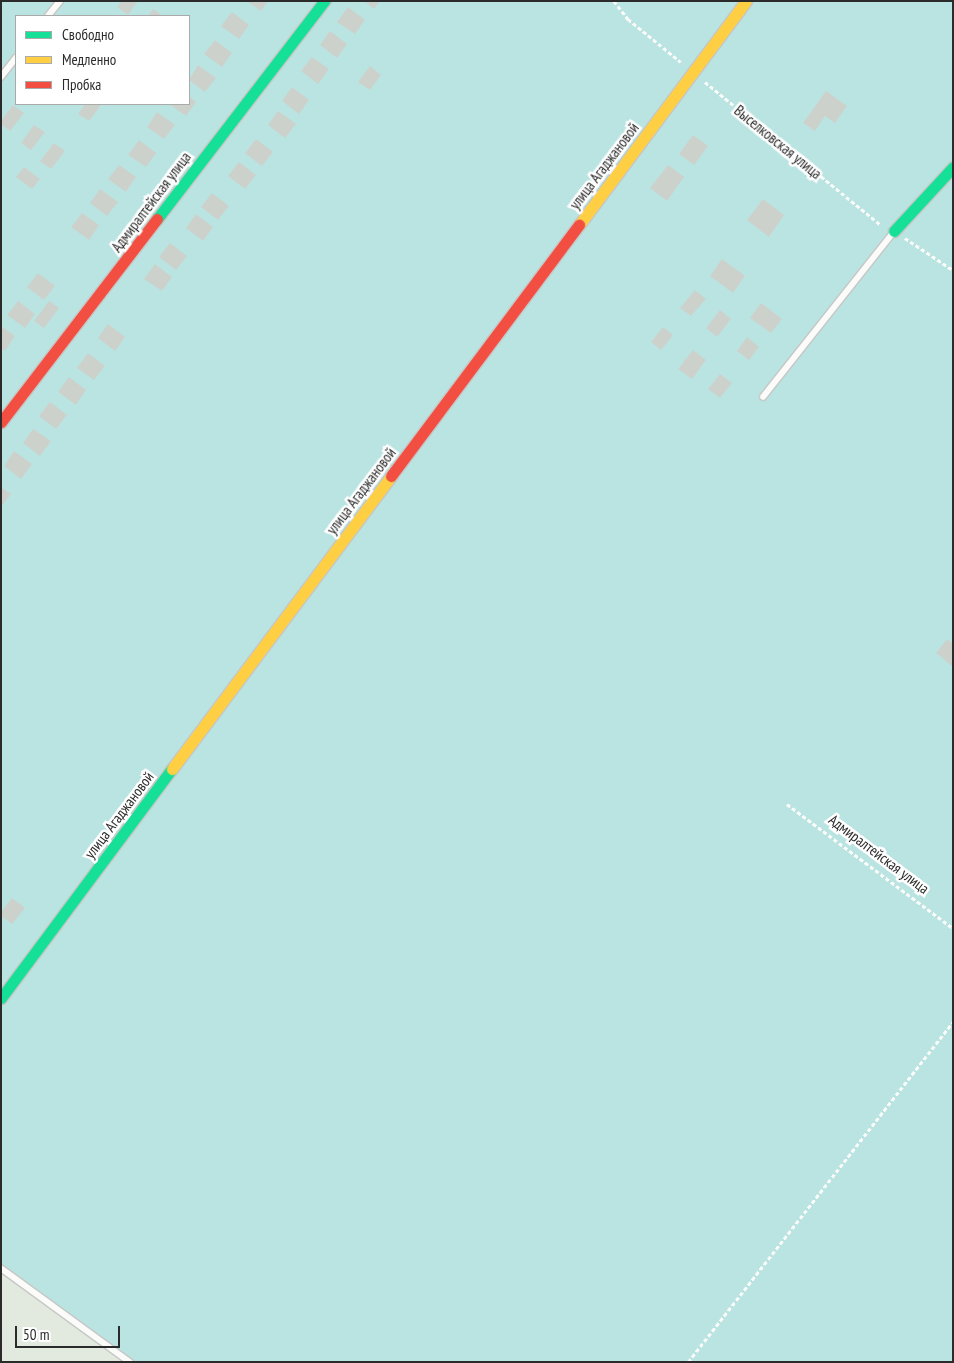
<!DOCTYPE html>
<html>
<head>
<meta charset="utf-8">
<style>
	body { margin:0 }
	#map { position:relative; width:954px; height:1363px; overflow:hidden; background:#e2eae0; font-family:"PT Sans Narrow",sans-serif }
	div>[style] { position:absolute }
	.green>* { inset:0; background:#bae4e2 }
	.building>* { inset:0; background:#ccd2cb }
	.path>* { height:2.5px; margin-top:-1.25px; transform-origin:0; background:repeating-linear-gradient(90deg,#fbfcfa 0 4px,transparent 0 6.5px) }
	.roads { filter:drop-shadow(1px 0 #c6c7c5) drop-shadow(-1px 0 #c6c7c5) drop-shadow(0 1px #c6c7c5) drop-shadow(0 -1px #c6c7c5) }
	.lane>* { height:5.5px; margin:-2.75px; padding:0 2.75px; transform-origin:2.75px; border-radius:2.75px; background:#fbfcfa }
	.fast>* { height:11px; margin:-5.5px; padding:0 5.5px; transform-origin:5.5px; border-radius:5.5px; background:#16e098 }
	.slow>* { height:11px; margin:-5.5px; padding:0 5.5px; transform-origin:5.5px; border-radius:5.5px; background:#ffcf43 }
	.jam>* { height:11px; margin:-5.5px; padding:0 5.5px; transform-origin:5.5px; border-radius:5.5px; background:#f24e42 }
	span { translate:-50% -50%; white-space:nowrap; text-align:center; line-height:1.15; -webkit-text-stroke:5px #fff; paint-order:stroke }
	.street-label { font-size:15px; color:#2b2b2b }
	.frame { position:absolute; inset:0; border:2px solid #2b2b2b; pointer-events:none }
	.legend { position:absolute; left:15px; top:15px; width:175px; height:90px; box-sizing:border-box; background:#fff; border:1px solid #aaa; margin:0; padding:6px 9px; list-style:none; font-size:15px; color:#2b2b2b }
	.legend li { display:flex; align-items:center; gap:10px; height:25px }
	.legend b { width:25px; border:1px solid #aaa }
	.scale { position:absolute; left:15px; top:1326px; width:105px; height:22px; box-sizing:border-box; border:2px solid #2b2b2b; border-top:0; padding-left:6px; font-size:15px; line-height:18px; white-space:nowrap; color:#2b2b2b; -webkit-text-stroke:4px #fff; paint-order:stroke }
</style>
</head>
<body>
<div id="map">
	<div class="green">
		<div style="clip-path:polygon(evenodd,1px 1px,953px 1px,953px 1362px,134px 1362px,1px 1263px,1px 1px,16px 16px,189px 16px,189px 104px,16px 104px,16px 16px)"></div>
	</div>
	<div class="building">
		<div style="clip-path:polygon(122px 1px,138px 1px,128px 15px,117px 7px)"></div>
		<div style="clip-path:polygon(247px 1px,268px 1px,261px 11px)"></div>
		<div style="clip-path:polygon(364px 1px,380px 1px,374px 9px)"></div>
		<div style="clip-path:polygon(348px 7px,365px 20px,355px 34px,337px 22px)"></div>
		<div style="clip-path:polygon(153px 9px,163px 16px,148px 16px)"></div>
		<div style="clip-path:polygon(232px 12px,249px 25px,239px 39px,221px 26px)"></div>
		<div style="clip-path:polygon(330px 31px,347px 44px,337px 58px,320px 45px)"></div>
		<div style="clip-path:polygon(215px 40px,232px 53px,222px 67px,204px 54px)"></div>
		<div style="clip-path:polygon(312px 57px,329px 69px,318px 84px,301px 71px)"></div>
		<div style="clip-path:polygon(198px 65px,216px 78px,205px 92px,189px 80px)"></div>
		<div style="clip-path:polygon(370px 66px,381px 75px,370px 90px,358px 82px)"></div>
		<div style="clip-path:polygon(292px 87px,309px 100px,299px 114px,282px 101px)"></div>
		<div style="clip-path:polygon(826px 91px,847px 106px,835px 123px,825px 116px,815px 131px,803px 123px)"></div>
		<div style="clip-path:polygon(189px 96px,196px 102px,186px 116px,169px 104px,189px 104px)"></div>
		<div style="clip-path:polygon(85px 104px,102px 104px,89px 121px,78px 114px)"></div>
		<div style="clip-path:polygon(13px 105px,24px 113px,10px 131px,1px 124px,1px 121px)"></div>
		<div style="clip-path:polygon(278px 111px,296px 124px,285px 138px,268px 125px)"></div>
		<div style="clip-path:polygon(157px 112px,175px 125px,164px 139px,147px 127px)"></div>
		<div style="clip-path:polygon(34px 125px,45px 132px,31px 150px,21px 143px)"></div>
		<div style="clip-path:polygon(693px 135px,708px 146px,694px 165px,679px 154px)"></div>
		<div style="clip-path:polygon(256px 139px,273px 152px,262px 166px,245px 153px)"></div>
		<div style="clip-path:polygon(139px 140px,156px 153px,146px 167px,128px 155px)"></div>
		<div style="clip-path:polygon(54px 143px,65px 151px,51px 169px,40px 161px)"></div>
		<div style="clip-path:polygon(239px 162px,256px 175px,245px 189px,228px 176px)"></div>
		<div style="clip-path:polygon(119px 165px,136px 177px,126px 192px,108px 179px)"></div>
		<div style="clip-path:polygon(668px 165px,684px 177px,667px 201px,650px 188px)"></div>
		<div style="clip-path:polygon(24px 167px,40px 179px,32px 189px,16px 177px)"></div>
		<div style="clip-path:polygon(100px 189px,118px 202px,107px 216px,90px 203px)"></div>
		<div style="clip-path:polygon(212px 193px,229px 206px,218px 220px,201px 207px)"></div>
		<div style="clip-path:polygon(763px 199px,784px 215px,769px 237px,747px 220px)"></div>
		<div style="clip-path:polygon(82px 213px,99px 225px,89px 240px,71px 227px)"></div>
		<div style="clip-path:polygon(196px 214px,213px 227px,203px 241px,186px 228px)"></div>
		<div style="clip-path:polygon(170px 243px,187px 256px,176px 270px,159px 257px)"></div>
		<div style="clip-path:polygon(722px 259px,745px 276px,733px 293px,710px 276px)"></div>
		<div style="clip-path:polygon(155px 264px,172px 277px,162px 291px,144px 279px)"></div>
		<div style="clip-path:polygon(38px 273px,55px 286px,44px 300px,27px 287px)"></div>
		<div style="clip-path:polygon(695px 290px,706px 299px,691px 316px,680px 308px)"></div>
		<div style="clip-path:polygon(18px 301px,35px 314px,25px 328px,7px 315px)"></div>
		<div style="clip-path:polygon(49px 301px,59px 308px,44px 328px,34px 321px)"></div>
		<div style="clip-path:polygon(761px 303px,782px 319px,771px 333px,750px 318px)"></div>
		<div style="clip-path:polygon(720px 310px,731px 319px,717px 337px,706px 328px)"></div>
		<div style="clip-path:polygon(108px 324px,125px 337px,115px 351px,98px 338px)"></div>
		<div style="clip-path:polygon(1px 326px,15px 336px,5px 351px,1px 348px)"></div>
		<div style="clip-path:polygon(663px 327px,673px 335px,661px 350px,651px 342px)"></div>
		<div style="clip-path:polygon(747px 337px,759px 347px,749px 360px,737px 351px)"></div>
		<div style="clip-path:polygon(693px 350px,706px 360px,692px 379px,678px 369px)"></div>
		<div style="clip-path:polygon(88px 353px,105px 366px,94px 380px,77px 368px)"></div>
		<div style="clip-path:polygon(720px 374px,732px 383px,720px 398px,708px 389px)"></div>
		<div style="clip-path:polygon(69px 377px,86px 390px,76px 405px,58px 392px)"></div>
		<div style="clip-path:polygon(50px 402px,67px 415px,56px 429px,39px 416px)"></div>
		<div style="clip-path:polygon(33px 429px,51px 441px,40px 456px,23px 443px)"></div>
		<div style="clip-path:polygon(14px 451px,32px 464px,21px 479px,4px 466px)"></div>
		<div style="clip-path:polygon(1px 487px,11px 494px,1px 507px)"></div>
		<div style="clip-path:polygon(947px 639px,953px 644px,953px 667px,936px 653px)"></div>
		<div style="clip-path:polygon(12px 898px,25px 908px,12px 924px,1px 916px,1px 912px)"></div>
	</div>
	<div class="path">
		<div style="left:614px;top:1px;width:23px;rotate:52deg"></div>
		<div style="left:628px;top:19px;width:68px;rotate:39.1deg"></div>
		<div style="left:705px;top:82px;width:227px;rotate:39.1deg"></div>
		<div style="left:905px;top:238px;width:58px;rotate:33.7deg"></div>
		<div style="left:787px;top:804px;width:207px;rotate:36.8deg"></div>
		<div style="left:688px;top:1362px;width:431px;rotate:-52.1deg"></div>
	</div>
	<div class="roads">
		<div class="lane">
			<div style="left:48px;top:16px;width:19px;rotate:-51deg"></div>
			<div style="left:1px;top:77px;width:24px;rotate:-52deg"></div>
			<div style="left:763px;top:397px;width:211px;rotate:-51.6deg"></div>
			<div style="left:1px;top:1268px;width:160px;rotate:36.1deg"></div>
		</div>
		<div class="fast">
			<div style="left:157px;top:219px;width:275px;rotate:-52.5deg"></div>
			<div style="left:894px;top:231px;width:87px;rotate:-47.3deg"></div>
			<div style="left:1px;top:998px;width:286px;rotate:-53.3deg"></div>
		</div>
		<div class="slow">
			<div style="left:579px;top:225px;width:279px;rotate:-53.3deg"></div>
			<div style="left:172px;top:769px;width:366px;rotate:-53.2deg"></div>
		</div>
		<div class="jam">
			<div style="left:1px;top:422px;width:256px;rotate:-52.5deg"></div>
			<div style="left:391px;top:476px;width:314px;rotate:-53.2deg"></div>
		</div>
	</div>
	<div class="street-label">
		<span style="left:778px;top:142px;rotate:39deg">Выселковская улица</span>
		<span style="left:604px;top:166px;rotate:-53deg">улица Агаджановой</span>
		<span style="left:151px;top:202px;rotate:-53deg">Адмиралтейская улица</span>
		<span style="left:361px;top:491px;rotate:-53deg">улица Агаджановой</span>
		<span style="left:119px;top:815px;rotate:-53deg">улица Агаджановой</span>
		<span style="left:879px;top:854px;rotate:37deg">Адмиралтейская улица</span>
	</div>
	<div class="frame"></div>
	<ul class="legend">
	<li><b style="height:6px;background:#16e098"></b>Свободно</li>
	<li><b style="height:6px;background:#ffcf43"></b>Медленно</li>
	<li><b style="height:6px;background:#f24e42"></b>Пробка</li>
	</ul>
	<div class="scale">50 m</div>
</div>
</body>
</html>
